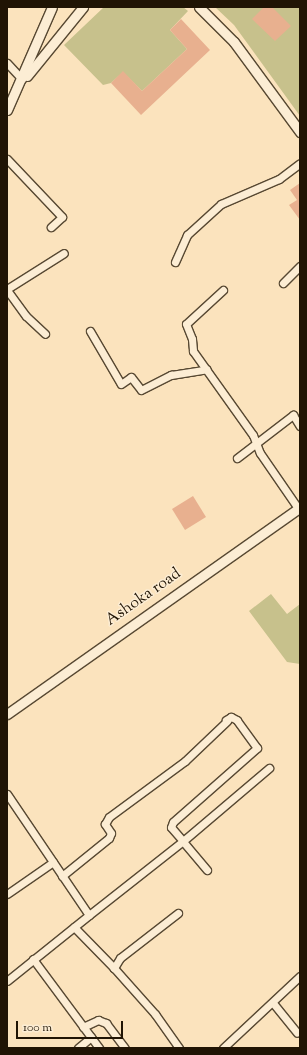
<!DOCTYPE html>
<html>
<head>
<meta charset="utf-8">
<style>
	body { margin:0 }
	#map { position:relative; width:307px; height:1055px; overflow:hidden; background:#fbe3bd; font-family:"Sorts Mill Goudy",serif }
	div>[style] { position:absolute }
	.green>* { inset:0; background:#c7c18c }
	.building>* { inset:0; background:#e8b08f }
	.roads { filter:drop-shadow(1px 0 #574832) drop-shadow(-1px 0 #574832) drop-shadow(0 1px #574832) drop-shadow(0 -1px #574832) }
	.minor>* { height:7px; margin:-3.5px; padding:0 3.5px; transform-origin:3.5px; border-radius:3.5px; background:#fcedd4 }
	.tertiary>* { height:9px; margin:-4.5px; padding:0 4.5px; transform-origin:4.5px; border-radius:4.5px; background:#fcedd4 }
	span { translate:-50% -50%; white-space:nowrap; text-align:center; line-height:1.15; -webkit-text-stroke:3px #fcedd4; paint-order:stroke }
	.street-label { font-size:16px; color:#201404 }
	.frame { position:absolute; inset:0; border:8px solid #201404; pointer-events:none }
	.scale { position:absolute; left:16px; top:1021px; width:107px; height:18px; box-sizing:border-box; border:2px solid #201404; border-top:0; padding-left:5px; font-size:12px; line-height:14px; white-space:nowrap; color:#201404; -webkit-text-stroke:3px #fcedd4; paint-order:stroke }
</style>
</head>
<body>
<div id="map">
	<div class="green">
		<div style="clip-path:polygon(104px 7px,183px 7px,188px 11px,170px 30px,187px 49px,142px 91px,123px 72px,111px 83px,103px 85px,64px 45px)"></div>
		<div style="clip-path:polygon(215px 7px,300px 7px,300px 116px,234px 25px)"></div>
		<div style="clip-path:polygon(271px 594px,287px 614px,300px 604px,300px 664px,287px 662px,249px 611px)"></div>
	</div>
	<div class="building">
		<div style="clip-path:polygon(264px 7px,272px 7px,291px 26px,275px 41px,252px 19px)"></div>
		<div style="clip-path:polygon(181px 19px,210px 50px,141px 115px,111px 83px,123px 71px,142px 91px,187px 49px,170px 30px)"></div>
		<div style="clip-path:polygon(300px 183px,300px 220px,289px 205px,297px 200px,290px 190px)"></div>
		<div style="clip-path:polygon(193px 496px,206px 517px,185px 530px,172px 509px)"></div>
	</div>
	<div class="roads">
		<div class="minor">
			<div style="left:7px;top:63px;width:22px;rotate:47deg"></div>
			<div style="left:7px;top:159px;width:80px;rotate:46.5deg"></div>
			<div style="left:62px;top:217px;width:15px;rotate:138deg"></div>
			<div style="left:175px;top:262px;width:30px;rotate:-66deg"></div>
			<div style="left:187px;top:235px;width:46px;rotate:-42.4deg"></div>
			<div style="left:221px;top:204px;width:63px;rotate:-23.3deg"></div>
			<div style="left:279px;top:179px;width:26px;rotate:-37deg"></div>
			<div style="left:283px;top:283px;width:24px;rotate:-45deg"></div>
			<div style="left:7px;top:289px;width:67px;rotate:-32.3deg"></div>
			<div style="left:7px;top:290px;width:32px;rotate:54deg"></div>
			<div style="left:26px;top:316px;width:26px;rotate:43deg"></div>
			<div style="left:223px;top:290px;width:50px;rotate:137.4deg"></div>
			<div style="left:186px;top:324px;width:16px;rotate:68deg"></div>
			<div style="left:192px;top:339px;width:12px;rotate:85deg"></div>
			<div style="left:193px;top:351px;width:103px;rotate:54.5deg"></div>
			<div style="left:253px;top:435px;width:19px;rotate:69deg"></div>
			<div style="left:260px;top:453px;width:67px;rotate:55.4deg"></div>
			<div style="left:90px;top:331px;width:61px;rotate:59.7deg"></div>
			<div style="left:121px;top:384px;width:12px;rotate:-35deg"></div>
			<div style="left:131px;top:377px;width:16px;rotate:52deg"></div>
			<div style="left:141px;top:390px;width:34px;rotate:-27deg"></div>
			<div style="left:171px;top:375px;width:36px;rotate:-9deg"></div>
			<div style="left:237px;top:458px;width:71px;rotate:-37.5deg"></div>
			<div style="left:293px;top:415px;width:13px;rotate:58deg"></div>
			<div style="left:7px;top:794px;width:146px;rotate:55.9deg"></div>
			<div style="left:89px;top:915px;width:105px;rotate:141.2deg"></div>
			<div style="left:207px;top:870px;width:38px;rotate:-130deg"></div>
			<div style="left:183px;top:841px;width:113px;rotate:-40.3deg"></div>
			<div style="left:62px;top:876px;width:60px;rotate:-39deg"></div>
			<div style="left:109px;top:838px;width:5px;rotate:-68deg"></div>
			<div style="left:111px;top:833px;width:11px;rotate:-124deg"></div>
			<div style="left:105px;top:824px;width:8px;rotate:-60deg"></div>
			<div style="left:109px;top:817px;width:94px;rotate:-36.4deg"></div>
			<div style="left:185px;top:761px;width:58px;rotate:-43.6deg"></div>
			<div style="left:7px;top:894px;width:56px;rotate:-34.8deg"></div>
			<div style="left:178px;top:913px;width:73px;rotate:142.2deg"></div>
			<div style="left:120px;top:958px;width:12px;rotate:121deg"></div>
			<div style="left:114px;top:968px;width:62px;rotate:48.3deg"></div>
			<div style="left:155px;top:1014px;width:42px;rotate:54.8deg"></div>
			<div style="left:89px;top:915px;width:120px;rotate:-38.2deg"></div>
			<div style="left:183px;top:841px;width:18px;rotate:-131deg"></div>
			<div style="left:171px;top:827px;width:5px;rotate:-68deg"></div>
			<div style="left:173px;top:822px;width:112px;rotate:-41.4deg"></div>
			<div style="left:257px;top:748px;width:34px;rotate:-126deg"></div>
			<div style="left:237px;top:720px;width:7px;rotate:-153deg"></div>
			<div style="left:231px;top:717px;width:6px;rotate:149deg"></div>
			<div style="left:74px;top:927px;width:57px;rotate:45.7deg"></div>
			<div style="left:33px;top:959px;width:111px;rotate:53.4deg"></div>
			<div style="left:273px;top:1003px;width:38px;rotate:51deg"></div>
			<div style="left:83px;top:1027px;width:17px;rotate:-25deg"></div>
			<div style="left:98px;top:1020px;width:9px;rotate:21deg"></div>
			<div style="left:106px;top:1023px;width:31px;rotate:53deg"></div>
			<div style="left:78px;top:1048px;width:17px;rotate:-40deg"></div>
			<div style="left:223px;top:1048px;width:105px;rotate:-43.1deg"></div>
		</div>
		<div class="tertiary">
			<div style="left:199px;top:7px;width:49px;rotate:45deg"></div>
			<div style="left:234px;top:42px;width:112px;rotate:53.7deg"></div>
			<div style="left:27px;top:76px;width:89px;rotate:-50.9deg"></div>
			<div style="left:7px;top:110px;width:112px;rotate:-66.4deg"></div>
			<div style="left:7px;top:714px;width:359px;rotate:-35.2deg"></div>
		</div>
	</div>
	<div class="street-label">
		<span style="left:144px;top:598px;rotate:-35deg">Ashoka road</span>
	</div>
	<div class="frame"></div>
	<div class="scale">100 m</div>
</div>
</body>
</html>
